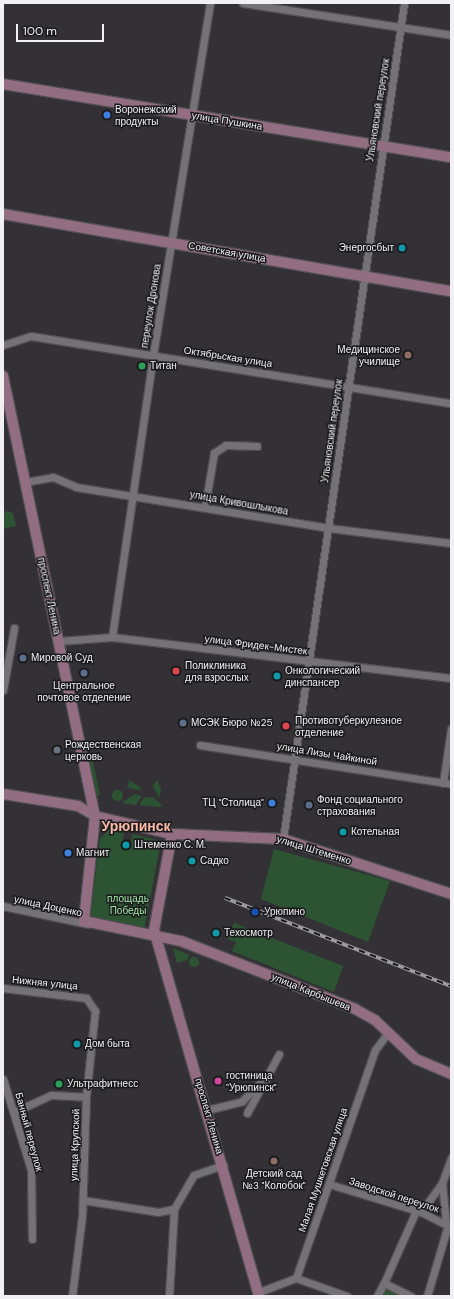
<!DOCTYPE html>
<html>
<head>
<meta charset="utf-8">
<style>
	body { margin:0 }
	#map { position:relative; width:454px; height:1299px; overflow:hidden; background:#333136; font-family:"DM Sans",sans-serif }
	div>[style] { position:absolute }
	.green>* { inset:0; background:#2d5432 }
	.round { border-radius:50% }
	.roads { filter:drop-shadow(1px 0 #4e4d50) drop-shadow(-1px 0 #4e4d50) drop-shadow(0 1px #4e4d50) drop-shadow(0 -1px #4e4d50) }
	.street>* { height:7px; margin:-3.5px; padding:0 3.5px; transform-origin:3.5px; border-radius:3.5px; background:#747277 }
	.secondary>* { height:10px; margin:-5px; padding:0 5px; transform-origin:5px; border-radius:5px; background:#936e82 }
	.rail>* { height:3.5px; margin-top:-1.75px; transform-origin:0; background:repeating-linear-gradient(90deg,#1a1a1c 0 6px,#a4a3a7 0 12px); box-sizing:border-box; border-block:1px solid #a4a3a7 }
	.dots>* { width:11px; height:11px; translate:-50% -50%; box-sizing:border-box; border:2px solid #1a1a1c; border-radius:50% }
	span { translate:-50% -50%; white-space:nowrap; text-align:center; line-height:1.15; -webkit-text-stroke:3px #1a1a1c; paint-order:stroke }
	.poi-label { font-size:10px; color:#f1f0f3 }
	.left { translate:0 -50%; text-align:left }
	.right { translate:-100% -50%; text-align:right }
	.street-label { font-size:10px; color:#f1f0f3 }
	.park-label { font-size:10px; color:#a1e8a9 }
	.district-label { font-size:14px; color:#fbbaa7; font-weight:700 }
	.frame { position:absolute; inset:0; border:4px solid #f1f0f3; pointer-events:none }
	.scale { position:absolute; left:16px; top:24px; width:88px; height:18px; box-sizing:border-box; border:2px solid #f1f0f3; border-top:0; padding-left:5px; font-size:12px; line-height:14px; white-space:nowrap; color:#f1f0f3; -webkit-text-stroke:3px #1a1a1c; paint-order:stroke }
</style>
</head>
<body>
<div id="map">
	<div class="green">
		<div style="clip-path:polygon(5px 511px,13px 513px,16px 526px,3px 529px)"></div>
		<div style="clip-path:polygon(92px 757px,100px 795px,97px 796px,89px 758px)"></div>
		<div style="clip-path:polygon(129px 780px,141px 788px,140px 790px,128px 788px)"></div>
		<div style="clip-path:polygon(157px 780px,161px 789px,159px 798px,153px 786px)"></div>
		<div class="round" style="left:111.5px;top:789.5px;width:11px;height:11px"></div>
		<div style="clip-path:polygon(134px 794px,142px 796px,136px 805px,122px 803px)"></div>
		<div style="clip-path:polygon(153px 797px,162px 805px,160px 807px,139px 805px,144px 798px)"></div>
		<div style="clip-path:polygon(108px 830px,124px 833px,122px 849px,130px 849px,132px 834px,161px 841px,144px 930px,90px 917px,100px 839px)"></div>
		<div style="clip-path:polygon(274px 849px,390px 881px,368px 942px,261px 899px)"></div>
		<div style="clip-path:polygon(234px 923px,343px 966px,334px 992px,232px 951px,236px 942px,227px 939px)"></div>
		<div style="clip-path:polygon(173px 948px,189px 955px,187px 960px,177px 963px)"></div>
		<div class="round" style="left:189px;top:957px;width:10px;height:10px"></div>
		<div style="clip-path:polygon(388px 1288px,407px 1296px,382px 1296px)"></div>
	</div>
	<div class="roads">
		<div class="street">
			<div style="left:243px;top:3px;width:210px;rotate:8.7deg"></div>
			<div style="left:3px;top:345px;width:29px;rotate:-18deg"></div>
			<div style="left:31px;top:336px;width:425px;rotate:9.1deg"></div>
			<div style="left:25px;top:482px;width:28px;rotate:-10deg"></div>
			<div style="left:53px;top:477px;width:25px;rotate:23deg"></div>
			<div style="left:76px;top:487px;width:255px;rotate:9.2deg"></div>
			<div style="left:328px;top:528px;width:124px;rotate:7deg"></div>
			<div style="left:205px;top:506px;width:54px;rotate:-80.4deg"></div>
			<div style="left:214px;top:453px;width:14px;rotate:-34deg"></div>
			<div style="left:226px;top:445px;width:31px;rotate:2deg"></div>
			<div style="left:112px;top:637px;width:285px;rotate:-81.7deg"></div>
			<div style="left:153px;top:355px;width:357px;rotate:-80.8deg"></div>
			<div style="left:59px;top:641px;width:53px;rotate:-4.3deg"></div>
			<div style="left:112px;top:637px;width:341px;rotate:6.9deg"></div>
			<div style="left:3px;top:690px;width:63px;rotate:-79.9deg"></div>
			<div style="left:200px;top:745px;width:254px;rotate:8.8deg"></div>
			<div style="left:443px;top:783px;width:55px;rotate:-81.6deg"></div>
			<div style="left:283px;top:839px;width:845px;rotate:-81.76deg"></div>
			<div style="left:3px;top:906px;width:87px;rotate:12deg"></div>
			<div style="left:3px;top:988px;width:84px;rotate:6.9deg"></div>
			<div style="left:86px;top:998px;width:16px;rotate:55deg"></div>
			<div style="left:95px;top:1011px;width:86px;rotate:96deg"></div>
			<div style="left:86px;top:1097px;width:119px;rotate:91.9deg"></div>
			<div style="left:82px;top:1216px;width:81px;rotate:97.1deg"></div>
			<div style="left:3px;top:1079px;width:95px;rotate:72.9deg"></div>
			<div style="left:31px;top:1170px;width:69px;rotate:89.2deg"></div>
			<div style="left:207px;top:1110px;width:36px;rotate:-14deg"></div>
			<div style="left:242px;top:1101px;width:24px;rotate:-45deg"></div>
			<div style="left:14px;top:1112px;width:41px;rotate:-24.7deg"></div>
			<div style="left:51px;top:1095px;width:35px;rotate:3deg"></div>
			<div style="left:247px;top:1113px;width:67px;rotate:-61.5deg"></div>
			<div style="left:329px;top:1184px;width:96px;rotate:16.9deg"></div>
			<div style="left:421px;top:1212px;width:34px;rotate:27deg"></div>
			<div style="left:83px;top:1200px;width:76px;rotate:9.1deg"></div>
			<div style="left:158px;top:1212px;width:16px;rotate:-11deg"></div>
			<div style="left:174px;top:1209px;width:39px;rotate:-60deg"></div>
			<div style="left:194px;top:1175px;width:31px;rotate:-19deg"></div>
			<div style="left:421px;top:1212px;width:36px;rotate:-54deg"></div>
			<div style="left:446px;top:1223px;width:40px;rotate:-95.7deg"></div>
			<div style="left:442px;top:1183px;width:27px;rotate:-70deg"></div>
			<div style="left:296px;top:1278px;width:54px;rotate:19.4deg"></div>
			<div style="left:384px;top:1283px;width:77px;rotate:-66.1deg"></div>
			<div style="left:259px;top:1292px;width:40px;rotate:-21deg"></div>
			<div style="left:296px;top:1278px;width:241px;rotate:-70.9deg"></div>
			<div style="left:375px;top:1050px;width:21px;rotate:-53deg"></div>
			<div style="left:169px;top:1296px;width:87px;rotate:-86.7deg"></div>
			<div style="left:377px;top:1296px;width:15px;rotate:-62deg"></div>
			<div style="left:384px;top:1283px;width:30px;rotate:26deg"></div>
			<div style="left:427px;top:1296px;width:74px;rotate:-73.5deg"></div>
		</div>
		<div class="secondary">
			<div style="left:3px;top:84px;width:454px;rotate:9.3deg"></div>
			<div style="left:3px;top:214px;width:455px;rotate:9.8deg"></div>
			<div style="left:3px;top:376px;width:450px;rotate:78.2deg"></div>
			<div style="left:95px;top:816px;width:106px;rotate:96deg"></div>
			<div style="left:84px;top:921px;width:99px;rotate:11.7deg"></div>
			<div style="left:181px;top:941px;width:187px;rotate:21.3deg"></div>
			<div style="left:355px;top:1009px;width:23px;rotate:29deg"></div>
			<div style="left:375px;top:1020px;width:57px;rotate:43.6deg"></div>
			<div style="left:416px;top:1059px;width:38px;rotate:23deg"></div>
			<div style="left:3px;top:794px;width:76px;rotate:9.1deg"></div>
			<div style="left:78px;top:806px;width:20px;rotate:30deg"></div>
			<div style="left:95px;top:816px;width:79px;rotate:13.2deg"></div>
			<div style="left:172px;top:834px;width:111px;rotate:2.6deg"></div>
			<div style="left:283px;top:839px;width:177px;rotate:18.1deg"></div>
			<div style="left:172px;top:834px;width:98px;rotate:100.6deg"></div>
			<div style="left:154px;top:930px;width:381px;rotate:74deg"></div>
		</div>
	</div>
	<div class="rail">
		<div style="left:225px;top:898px;width:243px;rotate:21.3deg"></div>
	</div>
	<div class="dots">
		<div style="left:107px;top:115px;background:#3f7fe0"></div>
		<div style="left:402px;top:248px;background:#0f9aa8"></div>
		<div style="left:408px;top:355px;background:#8d6e63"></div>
		<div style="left:142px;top:366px;background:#2e9e5b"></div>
		<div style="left:23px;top:658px;background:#5c6f8a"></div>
		<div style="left:176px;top:671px;background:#e0444e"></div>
		<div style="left:84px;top:673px;background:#5c6f8a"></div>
		<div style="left:277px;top:676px;background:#0f9aa8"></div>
		<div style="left:183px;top:723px;background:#5c6f8a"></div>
		<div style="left:286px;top:726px;background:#e0444e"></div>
		<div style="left:57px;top:750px;background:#6b7280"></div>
		<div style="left:272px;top:803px;background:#3f7fe0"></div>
		<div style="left:309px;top:805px;background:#5c6f8a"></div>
		<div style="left:343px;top:832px;background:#0f9aa8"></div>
		<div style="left:126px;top:845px;background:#0f9aa8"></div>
		<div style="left:68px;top:853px;background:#3f7fe0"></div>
		<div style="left:192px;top:861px;background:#0f9aa8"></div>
		<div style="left:255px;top:912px;background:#1a4fb4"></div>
		<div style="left:216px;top:933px;background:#0f9aa8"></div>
		<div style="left:77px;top:1044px;background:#0f9aa8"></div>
		<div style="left:218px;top:1081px;background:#d1479c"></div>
		<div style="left:59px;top:1084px;background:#2e9e5b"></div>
		<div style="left:274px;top:1161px;background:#8d6e63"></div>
	</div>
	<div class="poi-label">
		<span class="left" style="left:115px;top:115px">Воронежский<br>продукты</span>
		<span class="right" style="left:394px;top:248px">Энергосбыт</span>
		<span class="right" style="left:400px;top:355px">Медицинское<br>училище</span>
		<span class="left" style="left:150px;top:366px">Титан</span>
		<span class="left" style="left:31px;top:658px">Мировой Суд</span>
		<span class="left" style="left:185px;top:671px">Поликлиника<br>для взрослых</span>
		<span class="left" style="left:285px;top:676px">Онкологический<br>динспансер</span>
		<span style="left:84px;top:691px">Центральное<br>почтовое отделение</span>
		<span class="left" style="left:295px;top:726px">Противотуберкулезное<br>отделение</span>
		<span class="left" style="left:191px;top:723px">МСЭК Бюро №25</span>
		<span class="left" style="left:65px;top:750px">Рождественская<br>церковь</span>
		<span class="left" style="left:317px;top:805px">Фонд социального<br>страхования</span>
		<span class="right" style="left:264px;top:803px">ТЦ "Столица"</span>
		<span class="left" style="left:351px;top:832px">Котельная</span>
		<span class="left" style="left:134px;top:845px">Штеменко С. М.</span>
		<span class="left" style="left:76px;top:853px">Магнит</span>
		<span class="left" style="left:200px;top:861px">Садко</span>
		<span class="left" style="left:264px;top:912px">Урюпино</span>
		<span class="left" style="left:224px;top:933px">Техосмотр</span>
		<span class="left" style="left:85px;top:1044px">Дом быта</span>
		<span class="left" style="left:226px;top:1081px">гостиница<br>"Урюпинск"</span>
		<span class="left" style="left:67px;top:1084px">Ультрафитнесс</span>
		<span style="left:274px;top:1179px">Детский сад<br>№3 "Колобок"</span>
	</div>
	<div class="street-label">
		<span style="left:378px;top:110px;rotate:-81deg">Ульяновский переулок</span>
		<span style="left:227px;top:121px;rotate:9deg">улица Пушкина</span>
		<span style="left:227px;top:252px;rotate:10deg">Советская улица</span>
		<span style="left:151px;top:306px;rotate:-81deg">переулок Дронова</span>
		<span style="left:228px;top:357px;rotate:9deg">Октябрьская улица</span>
		<span style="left:332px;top:431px;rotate:-82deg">Ульяновский переулок</span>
		<span style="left:239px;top:503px;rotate:10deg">улица Кривошлыкова</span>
		<span style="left:49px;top:596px;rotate:78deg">проспект Ленина</span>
		<span style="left:256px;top:645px;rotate:7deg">улица Фридек-Мистек</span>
		<span style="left:327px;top:754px;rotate:9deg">улица Лизы Чайкиной</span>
		<span style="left:314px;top:850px;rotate:17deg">улица Штеменко</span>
		<span style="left:48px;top:906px;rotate:12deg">улица Доценко</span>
		<span style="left:45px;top:983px;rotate:6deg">Нижняя улица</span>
		<span style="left:311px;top:992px;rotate:22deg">улица Карбышева</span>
		<span style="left:209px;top:1116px;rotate:74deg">проспект Ленина</span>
		<span style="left:29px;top:1132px;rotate:75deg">Банный переулок</span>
		<span style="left:75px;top:1145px;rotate:-88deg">улица Крупской</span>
		<span style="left:323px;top:1170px;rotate:-71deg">Малая Мушкетовская улица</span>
		<span style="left:394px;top:1195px;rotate:18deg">Заводской переулок</span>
	</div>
	<div class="park-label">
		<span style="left:128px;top:904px">площадь<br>Победы</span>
	</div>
	<div class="district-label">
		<span style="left:136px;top:826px">Урюпинск</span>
	</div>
	<div class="frame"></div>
	<div class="scale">100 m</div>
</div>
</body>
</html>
